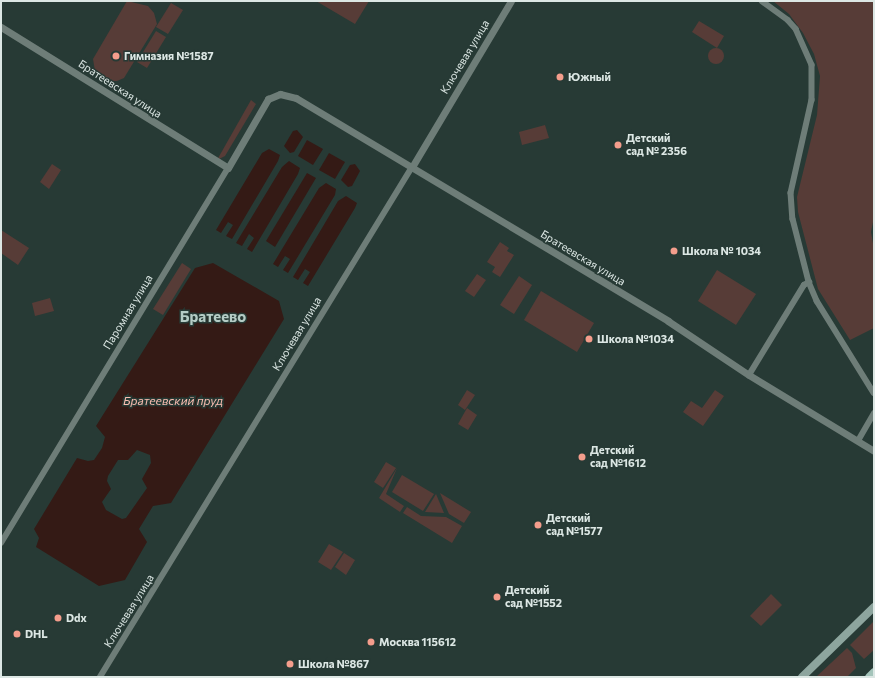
<!DOCTYPE html>
<html>
<head>
<meta charset="utf-8">
<style>
	body { margin:0 }
	#map { position:relative; width:875px; height:678px; overflow:hidden; background:#273a35; font-family:Commissioner,sans-serif }
	div>[style] { position:absolute }
	.green>* { inset:0; background:#573c37 }
	.round { border-radius:50% }
	.water>* { inset:0; background:#341a15 }
	.minor>* { height:5.5px; margin:-2.75px; padding:0 2.75px; transform-origin:2.75px; border-radius:2.75px; background:#6e7d78 }
	.tertiary>* { height:7px; margin:-3.5px; padding:0 3.5px; transform-origin:3.5px; border-radius:3.5px; background:#6e7d78 }
	.secondary>* { height:8px; margin:-4px; padding:0 4px; transform-origin:4px; border-radius:4px; background:#8da59e }
	.primary>* { height:9px; margin:-4.5px; padding:0 4.5px; transform-origin:4.5px; border-radius:4.5px; background:#a4c4ba }
	.dots>* { width:11px; height:11px; translate:-50% -50%; box-sizing:border-box; border:2px solid #273a35; border-radius:50% }
	span { translate:-50% -50%; white-space:nowrap; text-align:center; line-height:1.15; -webkit-text-stroke:3px #273a35; paint-order:stroke }
	.poi-label { font-size:11px; color:#dce7e4; font-weight:700 }
	.left { translate:0 -50%; text-align:left }
	.street-label { font-size:11px; color:#dce7e4 }
	.water-label { font-size:12px; color:#fabdb0; font-style:italic }
	.district-label { font-size:15px; color:#b5ccc5; font-weight:700 }
	.frame { position:absolute; inset:0; border:2px solid #dce7e4; pointer-events:none }
</style>
</head>
<body>
<div id="map">
	<div class="green">
		<div style="clip-path:polygon(127px 1px,148px 6px,154px 13px,157px 24px,124px 78px,117px 81px,106px 81px,95px 71px,93px 59px)"></div>
		<div style="clip-path:polygon(316px 1px,369px 1px,355px 24px)"></div>
		<div style="clip-path:polygon(773px 1px,874px 1px,874px 217px,871px 232px,874px 249px,874px 328px,850px 340px,818px 289px,798px 212px,797px 197px,817px 115px,820px 76px,814px 54px,803px 33px,789px 14px)"></div>
		<div style="clip-path:polygon(171px 3px,183px 10px,168px 34px,156px 27px)"></div>
		<div style="clip-path:polygon(699px 21px,724px 36px,717px 48px,692px 32px)"></div>
		<div style="clip-path:polygon(156px 31px,166px 37px,147px 68px,137px 62px)"></div>
		<div class="round" style="left:708px;top:48px;width:16px;height:16px"></div>
		<div style="clip-path:polygon(251px 100px,256px 104px,225px 156px,217px 160px)"></div>
		<div style="clip-path:polygon(545px 125px,549px 138px,522px 145px,519px 132px)"></div>
		<div style="clip-path:polygon(52px 164px,61px 170px,49px 189px,40px 182px)"></div>
		<div style="clip-path:polygon(1px 230px,29px 248px,18px 265px,1px 253px)"></div>
		<div style="clip-path:polygon(500px 242px,509px 248px,507px 251px,514px 255px,500px 277px,492px 272px,495px 267px,487px 262px)"></div>
		<div style="clip-path:polygon(182px 263px,191px 269px,163px 315px,153px 309px)"></div>
		<div style="clip-path:polygon(717px 270px,756px 294px,736px 325px,698px 301px)"></div>
		<div style="clip-path:polygon(477px 274px,486px 280px,474px 297px,465px 291px)"></div>
		<div style="clip-path:polygon(519px 276px,532px 285px,514px 314px,500px 305px)"></div>
		<div style="clip-path:polygon(541px 291px,594px 323px,577px 352px,524px 320px)"></div>
		<div style="clip-path:polygon(50px 298px,54px 311px,35px 316px,32px 303px)"></div>
		<div style="clip-path:polygon(467px 390px,475px 395px,465px 410px,458px 405px)"></div>
		<div style="clip-path:polygon(715px 390px,724px 396px,703px 426px,683px 412px,691px 401px,702px 408px)"></div>
		<div style="clip-path:polygon(467px 408px,477px 415px,468px 430px,458px 424px)"></div>
		<div style="clip-path:polygon(386px 462px,396px 468px,383px 488px,374px 482px)"></div>
		<div style="clip-path:polygon(397px 468px,386px 494px,404px 506px,400px 512px,379px 498px)"></div>
		<div style="clip-path:polygon(402px 475px,434px 494px,423px 511px,392px 492px)"></div>
		<div style="clip-path:polygon(440px 493px,471px 512px,464px 523px,449px 514px)"></div>
		<div style="clip-path:polygon(436px 494px,444px 513px,425px 512px)"></div>
		<div style="clip-path:polygon(407px 507px,421px 516px,446px 517px,462px 526px,452px 543px,403px 513px)"></div>
		<div style="clip-path:polygon(329px 544px,343px 552px,331px 570px,318px 562px)"></div>
		<div style="clip-path:polygon(344px 553px,355px 560px,346px 575px,335px 567px)"></div>
		<div style="clip-path:polygon(771px 594px,782px 605px,761px 626px,750px 616px)"></div>
		<div style="clip-path:polygon(874px 621px,874px 650px,864px 659px,850px 645px)"></div>
		<div style="clip-path:polygon(847px 648px,852px 653px,856px 668px,847px 677px,816px 677px)"></div>
	</div>
	<div class="water">
		<div style="clip-path:polygon(297px 130px,303px 137px,294px 152px,290px 153px,284px 146px,293px 131px)"></div>
		<div style="clip-path:polygon(307px 140px,323px 149px,313px 165px,298px 156px)"></div>
		<div style="clip-path:polygon(269px 149px,280px 155px,278px 161px,232px 239px,226px 236px,233px 225px,228px 222px,221px 233px,216px 230px,262px 153px)"></div>
		<div style="clip-path:polygon(329px 153px,345px 162px,335px 179px,319px 170px)"></div>
		<div style="clip-path:polygon(289px 161px,300px 168px,298px 174px,252px 252px,247px 249px,254px 238px,249px 234px,242px 246px,236px 243px,282px 167px)"></div>
		<div style="clip-path:polygon(355px 164px,360px 171px,352px 186px,348px 187px,341px 180px,350px 165px)"></div>
		<div style="clip-path:polygon(307px 173px,316px 178px,275px 247px,266px 241px)"></div>
		<div style="clip-path:polygon(326px 183px,336px 189px,335px 195px,288px 273px,283px 270px,290px 259px,285px 256px,278px 267px,273px 264px,319px 188px)"></div>
		<div style="clip-path:polygon(346px 196px,357px 203px,355px 208px,308px 286px,303px 283px,310px 272px,305px 269px,298px 280px,293px 277px,338px 201px)"></div>
		<div style="clip-path:polygon(evenodd,213px 263px,279px 301px,284px 319px,171px 503px,153px 506px,139px 529px,147px 542px,125px 580px,99px 586px,36px 547px,39px 538px,34px 529px,77px 458px,88px 461px,94px 460px,102px 448px,105px 437px,96px 426px,195px 268px,213px 263px,137px 450px,150px 455px,151px 463px,142px 479px,147px 488px,126px 518px,122px 519px,106px 510px,102px 502px,111px 489px,107px 481px,108px 476px,118px 460px,128px 460px,137px 450px)"></div>
	</div>
	<div class="minor">
		<div style="left:762px;top:1px;width:32px;rotate:36deg"></div>
		<div style="left:788px;top:20px;width:12px;rotate:48deg"></div>
		<div style="left:796px;top:29px;width:39px;rotate:66deg"></div>
		<div style="left:812px;top:65px;width:35px;rotate:90deg"></div>
		<div style="left:812px;top:100px;width:95px;rotate:102.7deg"></div>
		<div style="left:791px;top:193px;width:26px;rotate:86deg"></div>
		<div style="left:793px;top:219px;width:65px;rotate:75.7deg"></div>
		<div style="left:809px;top:282px;width:21px;rotate:67deg"></div>
		<div style="left:817px;top:301px;width:108px;rotate:58.2deg"></div>
		<div style="left:749px;top:375px;width:105px;rotate:-58.6deg"></div>
		<div style="left:804px;top:285px;width:6px;rotate:-31deg"></div>
		<div style="left:858px;top:441px;width:32px;rotate:-60deg"></div>
		<div style="left:1px;top:543px;width:438px;rotate:-58.8deg"></div>
		<div style="left:100px;top:677px;width:598px;rotate:-58.54deg"></div>
	</div>
	<div class="tertiary">
		<div style="left:1px;top:27px;width:267px;rotate:31.8deg"></div>
		<div style="left:228px;top:168px;width:80px;rotate:-59.9deg"></div>
		<div style="left:268px;top:99px;width:13px;rotate:-23deg"></div>
		<div style="left:280px;top:94px;width:16px;rotate:14deg"></div>
		<div style="left:296px;top:98px;width:434px;rotate:30.9deg"></div>
		<div style="left:668px;top:321px;width:97px;rotate:33.7deg"></div>
		<div style="left:749px;top:375px;width:146px;rotate:31.3deg"></div>
		<div style="left:412px;top:167px;width:193px;rotate:-59.2deg"></div>
	</div>
	<div class="secondary">
		<div style="left:802px;top:677px;width:100px;rotate:-44.2deg"></div>
	</div>
	<div class="primary">
		<div style="left:869px;top:677px;width:7px;rotate:-45deg"></div>
	</div>
	<div class="dots">
		<div style="left:116px;top:56px;background:#f49d8c"></div>
		<div style="left:560px;top:77px;background:#f49d8c"></div>
		<div style="left:618px;top:145px;background:#f49d8c"></div>
		<div style="left:674px;top:251px;background:#f49d8c"></div>
		<div style="left:589px;top:339px;background:#f49d8c"></div>
		<div style="left:582px;top:457px;background:#f49d8c"></div>
		<div style="left:538px;top:525px;background:#f49d8c"></div>
		<div style="left:497px;top:597px;background:#f49d8c"></div>
		<div style="left:58px;top:618px;background:#f49d8c"></div>
		<div style="left:17px;top:634px;background:#f49d8c"></div>
		<div style="left:371px;top:642px;background:#f49d8c"></div>
		<div style="left:290px;top:664px;background:#f49d8c"></div>
	</div>
	<div class="poi-label">
		<span class="left" style="left:124px;top:56px">Гимназия №1587</span>
		<span class="left" style="left:568px;top:77px">Южный</span>
		<span class="left" style="left:626px;top:145px">Детский<br>сад № 2356</span>
		<span class="left" style="left:682px;top:251px">Школа № 1034</span>
		<span class="left" style="left:597px;top:339px">Школа №1034</span>
		<span class="left" style="left:590px;top:457px">Детский<br>сад №1612</span>
		<span class="left" style="left:546px;top:525px">Детский<br>сад №1577</span>
		<span class="left" style="left:505px;top:597px">Детский<br>сад №1552</span>
		<span class="left" style="left:66px;top:618px">Ddx</span>
		<span class="left" style="left:25px;top:634px">DHL</span>
		<span class="left" style="left:379px;top:642px">Москва 115612</span>
		<span class="left" style="left:298px;top:664px">Школа №867</span>
	</div>
	<div class="street-label">
		<span style="left:465px;top:57px;rotate:-59deg">Ключевая улица</span>
		<span style="left:120px;top:89px;rotate:33deg">Братеевская улица</span>
		<span style="left:583px;top:258px;rotate:31deg">Братеевская улица</span>
		<span style="left:128px;top:312px;rotate:-59deg">Паромная улица</span>
		<span style="left:297px;top:334px;rotate:-59deg">Ключевая улица</span>
		<span style="left:129px;top:611px;rotate:-58deg">Ключевая улица</span>
	</div>
	<div class="water-label">
		<span style="left:173px;top:401px">Братеевский пруд</span>
	</div>
	<div class="district-label">
		<span style="left:213px;top:317px">Братеево</span>
	</div>
	<div class="frame"></div>
</div>
</body>
</html>
